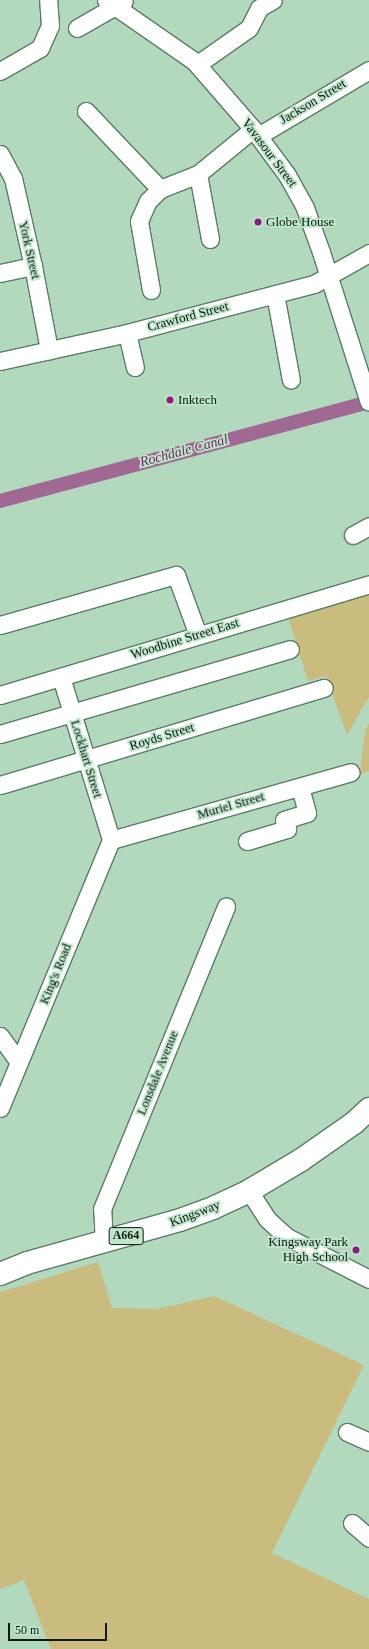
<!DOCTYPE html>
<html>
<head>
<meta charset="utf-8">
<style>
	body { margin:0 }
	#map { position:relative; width:369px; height:1649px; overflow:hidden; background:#b2d8be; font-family:Georgia,serif }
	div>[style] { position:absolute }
	.green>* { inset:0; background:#cabb7e }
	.canal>* { height:14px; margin:-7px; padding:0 7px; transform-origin:7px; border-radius:7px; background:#9f6993 }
	.roads { filter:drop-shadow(1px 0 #597b65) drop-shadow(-1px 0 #597b65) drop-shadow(0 1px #597b65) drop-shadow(0 -1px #597b65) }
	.minor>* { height:17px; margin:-8.5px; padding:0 8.5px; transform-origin:8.5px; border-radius:8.5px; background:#fff }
	.highway>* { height:22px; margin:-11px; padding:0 11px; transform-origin:11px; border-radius:11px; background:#fff }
	.dots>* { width:11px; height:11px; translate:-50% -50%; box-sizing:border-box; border:2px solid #bfe5cb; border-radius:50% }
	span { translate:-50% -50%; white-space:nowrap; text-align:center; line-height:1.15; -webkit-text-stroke:3.5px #bfe5cb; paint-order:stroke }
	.shield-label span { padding:1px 3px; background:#bfe5cb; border:1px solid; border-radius:3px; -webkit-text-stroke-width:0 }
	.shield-label { font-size:12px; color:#0b1910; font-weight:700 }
	.street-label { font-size:13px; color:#0b1910 }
	.poi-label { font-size:13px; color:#0b1910 }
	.left { translate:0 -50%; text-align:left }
	.right { translate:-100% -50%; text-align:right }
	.water-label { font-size:14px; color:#6b285f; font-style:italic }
	.scale { position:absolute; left:8px; top:1623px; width:99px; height:18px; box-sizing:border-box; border:2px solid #0b1910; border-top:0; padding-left:5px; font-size:12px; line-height:14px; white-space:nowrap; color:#0b1910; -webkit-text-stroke:3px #bfe5cb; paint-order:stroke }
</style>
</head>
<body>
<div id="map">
	<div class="green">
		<div style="clip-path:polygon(369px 594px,369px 697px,347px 735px,326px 676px,308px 681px,288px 617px)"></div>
		<div style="clip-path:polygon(369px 723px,369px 771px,360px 774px,365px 731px)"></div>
		<div style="clip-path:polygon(98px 1262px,112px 1308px,157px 1309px,214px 1296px,364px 1365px,272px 1553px,369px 1599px,369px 1649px,51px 1649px,24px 1580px,0 1589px,0 1292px)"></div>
	</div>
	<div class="canal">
		<div style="left:0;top:501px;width:382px;rotate:-15deg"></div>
	</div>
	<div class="roads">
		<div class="minor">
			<div style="left:106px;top:0;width:107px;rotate:34.7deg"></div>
			<div style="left:194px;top:61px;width:90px;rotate:49.1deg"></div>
			<div style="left:253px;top:129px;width:57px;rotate:53.5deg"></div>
			<div style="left:287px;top:175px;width:38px;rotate:61deg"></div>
			<div style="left:305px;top:208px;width:47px;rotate:70deg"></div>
			<div style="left:321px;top:252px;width:157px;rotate:72.3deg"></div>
			<div style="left:77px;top:28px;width:54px;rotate:-29.9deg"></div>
			<div style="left:199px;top:66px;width:6px;rotate:-59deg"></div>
			<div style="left:202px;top:61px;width:57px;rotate:-35.1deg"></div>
			<div style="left:249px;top:28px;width:22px;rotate:-63deg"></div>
			<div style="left:259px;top:8px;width:16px;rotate:-30deg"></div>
			<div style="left:0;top:71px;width:46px;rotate:-29.9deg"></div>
			<div style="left:40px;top:48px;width:24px;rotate:-66deg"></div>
			<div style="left:50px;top:26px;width:26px;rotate:-94deg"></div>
			<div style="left:86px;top:111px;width:108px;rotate:46.5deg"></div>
			<div style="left:258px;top:136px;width:129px;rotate:-30.7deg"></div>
			<div style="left:0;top:154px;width:27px;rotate:62deg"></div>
			<div style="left:13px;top:178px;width:90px;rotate:77.2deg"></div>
			<div style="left:33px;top:266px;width:86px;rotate:79.2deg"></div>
			<div style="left:198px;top:174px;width:66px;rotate:79.5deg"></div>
			<div style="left:0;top:273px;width:34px;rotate:-12deg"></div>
			<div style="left:151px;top:290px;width:70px;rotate:-99.9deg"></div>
			<div style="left:139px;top:221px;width:22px;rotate:-66deg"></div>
			<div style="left:148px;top:201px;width:17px;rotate:-45deg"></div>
			<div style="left:160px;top:189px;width:41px;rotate:-21.5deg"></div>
			<div style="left:198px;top:174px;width:71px;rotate:-39.3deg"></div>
			<div style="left:275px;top:294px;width:87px;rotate:79.5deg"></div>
			<div style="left:127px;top:333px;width:35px;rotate:77deg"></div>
			<div style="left:0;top:361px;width:130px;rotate:-12.4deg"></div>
			<div style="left:127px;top:333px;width:193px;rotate:-14.7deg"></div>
			<div style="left:314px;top:284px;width:63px;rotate:-29.4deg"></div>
			<div style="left:353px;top:535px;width:18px;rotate:-29deg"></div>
			<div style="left:0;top:625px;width:183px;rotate:-15.9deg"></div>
			<div style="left:176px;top:575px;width:64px;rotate:69.9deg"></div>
			<div style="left:61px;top:677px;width:170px;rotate:72.9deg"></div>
			<div style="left:0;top:695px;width:385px;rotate:-16.7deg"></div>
			<div style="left:0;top:734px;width:302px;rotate:-16.3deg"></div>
			<div style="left:0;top:785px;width:338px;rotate:-16.7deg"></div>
			<div style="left:111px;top:840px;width:249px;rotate:-15.8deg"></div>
			<div style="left:247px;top:841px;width:42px;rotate:-16.7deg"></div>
			<div style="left:287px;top:829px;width:9px;rotate:-108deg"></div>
			<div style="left:284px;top:820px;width:24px;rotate:-17deg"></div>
			<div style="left:307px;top:813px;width:27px;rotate:-105deg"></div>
			<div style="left:0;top:1036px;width:32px;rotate:54deg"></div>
			<div style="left:0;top:1108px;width:290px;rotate:-67.5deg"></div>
			<div style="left:249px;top:1191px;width:33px;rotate:57deg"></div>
			<div style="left:267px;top:1219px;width:27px;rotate:42deg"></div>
			<div style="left:287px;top:1237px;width:92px;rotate:27.1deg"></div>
			<div style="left:104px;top:1243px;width:34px;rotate:-93deg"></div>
			<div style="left:102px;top:1209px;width:327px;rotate:-67.7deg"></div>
			<div style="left:347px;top:1432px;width:24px;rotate:24deg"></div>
			<div style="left:352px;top:1523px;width:23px;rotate:41deg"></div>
		</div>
		<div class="highway">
			<div style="left:0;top:1274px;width:29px;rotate:-22deg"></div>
			<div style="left:27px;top:1263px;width:159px;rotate:-15.7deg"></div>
			<div style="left:180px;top:1220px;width:37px;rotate:-20deg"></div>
			<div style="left:215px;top:1207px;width:38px;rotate:-25deg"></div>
			<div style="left:249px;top:1191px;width:61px;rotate:-30.8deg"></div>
			<div style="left:301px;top:1160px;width:65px;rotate:-34.9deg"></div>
			<div style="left:354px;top:1123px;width:21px;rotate:-43deg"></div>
		</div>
	</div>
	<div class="dots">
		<div style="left:258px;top:222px;background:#8d197b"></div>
		<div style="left:170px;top:400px;background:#8d197b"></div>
		<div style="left:356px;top:1250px;background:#8d197b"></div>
	</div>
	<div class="shield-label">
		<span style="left:126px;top:1236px">A664</span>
	</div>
	<div class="street-label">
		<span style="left:313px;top:102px;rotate:-31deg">Jackson Street</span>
		<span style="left:269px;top:153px;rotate:53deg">Vavasour Street</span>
		<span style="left:29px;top:250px;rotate:77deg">York Street</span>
		<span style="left:188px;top:317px;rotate:-15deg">Crawford Street</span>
		<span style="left:185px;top:639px;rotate:-17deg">Woodbine Street East</span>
		<span style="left:162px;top:737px;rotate:-17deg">Royds Street</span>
		<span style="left:86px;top:759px;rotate:73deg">Lockhart Street</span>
		<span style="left:231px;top:806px;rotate:-16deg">Muriel Street</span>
		<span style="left:56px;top:974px;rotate:-68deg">King's Road</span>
		<span style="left:158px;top:1073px;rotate:-68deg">Lonsdale Avenue</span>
		<span style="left:195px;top:1214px;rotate:-21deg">Kingsway</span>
	</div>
	<div class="poi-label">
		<span class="left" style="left:266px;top:222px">Globe House</span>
		<span class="left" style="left:178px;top:400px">Inktech</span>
		<span class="right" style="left:348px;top:1250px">Kingsway Park<br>High School</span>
	</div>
	<div class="water-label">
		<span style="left:184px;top:451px;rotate:-15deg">Rochdale Canal</span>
	</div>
	<div class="scale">50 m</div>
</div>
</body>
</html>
